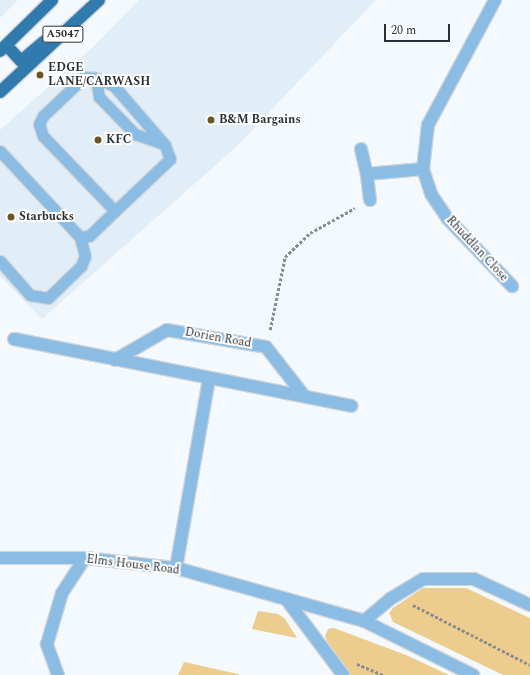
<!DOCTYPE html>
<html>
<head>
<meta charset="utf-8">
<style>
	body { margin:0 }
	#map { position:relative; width:530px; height:675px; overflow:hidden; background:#f4f9fe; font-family:Spectral,serif }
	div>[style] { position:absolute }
	.built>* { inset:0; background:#e1edf7 }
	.green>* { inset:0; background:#edcd8e }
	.path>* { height:2.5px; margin-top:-1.25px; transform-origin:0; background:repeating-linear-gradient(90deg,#878c91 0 3px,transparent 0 5px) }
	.roads { filter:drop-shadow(1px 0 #d0d5da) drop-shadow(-1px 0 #d0d5da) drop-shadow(0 1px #d0d5da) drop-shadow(0 -1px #d0d5da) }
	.service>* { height:11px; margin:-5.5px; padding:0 5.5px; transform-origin:5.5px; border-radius:5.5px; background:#8bbce3 }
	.minor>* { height:12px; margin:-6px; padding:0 6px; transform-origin:6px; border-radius:6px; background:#8bbce3 }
	.trunk>* { height:12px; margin:-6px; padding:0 6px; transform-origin:6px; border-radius:6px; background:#307aae }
	.dots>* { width:11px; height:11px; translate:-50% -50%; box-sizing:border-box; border:2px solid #fff; border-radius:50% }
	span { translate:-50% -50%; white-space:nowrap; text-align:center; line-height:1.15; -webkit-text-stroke:4px #fff; paint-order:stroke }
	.shield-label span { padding:1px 3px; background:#fff; border:1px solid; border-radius:3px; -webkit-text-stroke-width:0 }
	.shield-label { font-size:11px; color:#2b3034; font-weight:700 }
	.poi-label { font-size:12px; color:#2b3034; font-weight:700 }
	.left { translate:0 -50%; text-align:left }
	.street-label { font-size:12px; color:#2b3034 }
	.scale { position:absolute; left:384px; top:24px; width:66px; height:18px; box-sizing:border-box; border:2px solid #2b3034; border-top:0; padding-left:5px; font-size:12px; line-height:14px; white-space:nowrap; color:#2b3034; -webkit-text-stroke:3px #fff; paint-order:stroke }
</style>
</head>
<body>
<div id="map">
	<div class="built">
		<div style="clip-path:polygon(0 0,18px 0,0 18px)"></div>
		<div style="clip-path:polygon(139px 0,376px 0,235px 148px,42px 319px,0 276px,0 130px,91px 49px)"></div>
	</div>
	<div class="green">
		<div style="clip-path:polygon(423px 588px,466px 588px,530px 618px,530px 675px,503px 675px,393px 622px,389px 613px,393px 608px)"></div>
		<div style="clip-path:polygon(258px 611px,278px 614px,285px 619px,297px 638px,252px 629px)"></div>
		<div style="clip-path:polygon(334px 628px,406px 655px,449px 675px,348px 675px,325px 651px,328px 644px,325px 636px,328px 629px)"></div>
		<div style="clip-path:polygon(184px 662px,238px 674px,240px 675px,178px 675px)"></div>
	</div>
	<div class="path">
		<div style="left:270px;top:330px;width:75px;rotate:-78.4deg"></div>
		<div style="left:285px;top:257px;width:35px;rotate:-44deg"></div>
		<div style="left:310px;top:233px;width:51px;rotate:-29.1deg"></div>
		<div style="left:413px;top:605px;width:131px;rotate:27.1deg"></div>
		<div style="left:357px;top:664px;width:28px;rotate:23deg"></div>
	</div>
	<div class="roads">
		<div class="service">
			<div style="left:96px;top:78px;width:19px;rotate:81deg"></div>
			<div style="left:99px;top:97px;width:52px;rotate:45.8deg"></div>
			<div style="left:135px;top:134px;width:31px;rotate:19deg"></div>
			<div style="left:0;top:151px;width:117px;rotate:47.1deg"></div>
			<div style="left:80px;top:237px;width:9px;rotate:-6deg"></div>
			<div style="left:89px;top:236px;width:36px;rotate:-44deg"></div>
			<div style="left:115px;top:211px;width:76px;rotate:-43.4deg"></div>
			<div style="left:170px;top:159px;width:15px;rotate:-110deg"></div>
			<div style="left:165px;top:145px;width:78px;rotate:-130.8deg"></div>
			<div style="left:114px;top:86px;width:20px;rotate:-156deg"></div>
			<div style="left:96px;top:78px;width:12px;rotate:-175deg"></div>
			<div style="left:84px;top:77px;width:57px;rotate:136.4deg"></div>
			<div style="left:43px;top:116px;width:9px;rotate:117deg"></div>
			<div style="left:39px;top:124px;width:13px;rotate:72deg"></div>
			<div style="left:43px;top:136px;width:104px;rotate:46.2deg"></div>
			<div style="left:0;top:261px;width:45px;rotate:48.6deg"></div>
			<div style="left:30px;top:295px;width:18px;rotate:9deg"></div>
			<div style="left:48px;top:298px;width:46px;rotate:-44.1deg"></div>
			<div style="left:81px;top:266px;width:11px;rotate:-68deg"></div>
			<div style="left:85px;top:256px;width:20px;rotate:-105deg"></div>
		</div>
		<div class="minor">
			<div style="left:495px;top:0;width:142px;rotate:118.2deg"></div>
			<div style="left:428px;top:125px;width:44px;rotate:96.5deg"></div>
			<div style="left:423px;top:169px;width:26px;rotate:72deg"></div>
			<div style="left:431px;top:194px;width:30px;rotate:56deg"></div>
			<div style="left:448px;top:219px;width:93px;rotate:46.3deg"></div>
			<div style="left:361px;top:149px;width:26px;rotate:77deg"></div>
			<div style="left:370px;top:200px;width:26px;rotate:-97deg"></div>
			<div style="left:367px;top:174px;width:56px;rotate:-5.1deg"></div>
			<div style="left:14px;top:339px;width:344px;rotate:11.2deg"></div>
			<div style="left:115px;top:360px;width:60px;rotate:-30deg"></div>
			<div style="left:167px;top:330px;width:100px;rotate:9.7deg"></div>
			<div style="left:266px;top:347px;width:63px;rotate:52deg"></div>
			<div style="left:0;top:558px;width:85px"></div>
			<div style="left:85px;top:558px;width:92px;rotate:6.3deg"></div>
			<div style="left:176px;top:568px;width:195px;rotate:15.7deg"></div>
			<div style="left:364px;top:621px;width:122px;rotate:26.4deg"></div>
			<div style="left:176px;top:568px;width:192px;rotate:-80.1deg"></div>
			<div style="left:286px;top:599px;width:95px;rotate:53.1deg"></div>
			<div style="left:364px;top:621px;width:34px;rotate:-40deg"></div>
			<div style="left:390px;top:599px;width:39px;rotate:-31deg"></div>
			<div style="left:423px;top:579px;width:51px"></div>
			<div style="left:474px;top:579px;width:62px;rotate:24.9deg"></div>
			<div style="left:58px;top:675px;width:33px;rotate:-110deg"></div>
			<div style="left:47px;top:644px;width:53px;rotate:-73.6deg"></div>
			<div style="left:62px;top:593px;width:42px;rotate:-56.7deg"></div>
		</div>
		<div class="trunk">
			<div style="left:7px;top:46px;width:21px;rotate:47deg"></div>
			<div style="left:21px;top:61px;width:30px;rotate:-40deg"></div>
			<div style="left:0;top:51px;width:73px;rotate:-44.4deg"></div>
			<div style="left:0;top:92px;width:135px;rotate:-42.9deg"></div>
		</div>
	</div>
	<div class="dots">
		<div style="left:40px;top:75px;background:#6c5525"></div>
		<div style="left:211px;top:120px;background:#6c5525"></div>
		<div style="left:98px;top:140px;background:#6c5525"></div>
		<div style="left:11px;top:217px;background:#6c5525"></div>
	</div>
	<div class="shield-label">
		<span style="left:63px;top:34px">A5047</span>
	</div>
	<div class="poi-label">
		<span class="left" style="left:48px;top:75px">EDGE<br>LANE/CARWASH</span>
		<span class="left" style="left:219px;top:120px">B&amp;M Bargains</span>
		<span class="left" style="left:106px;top:140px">KFC</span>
		<span class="left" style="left:19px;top:217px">Starbucks</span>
	</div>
	<div class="street-label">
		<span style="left:477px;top:249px;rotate:47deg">Rhuddlan Close</span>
		<span style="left:218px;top:338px;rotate:10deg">Dorien Road</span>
		<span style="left:133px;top:565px;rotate:7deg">Elms House Road</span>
	</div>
	<div class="scale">20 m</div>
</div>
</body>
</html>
